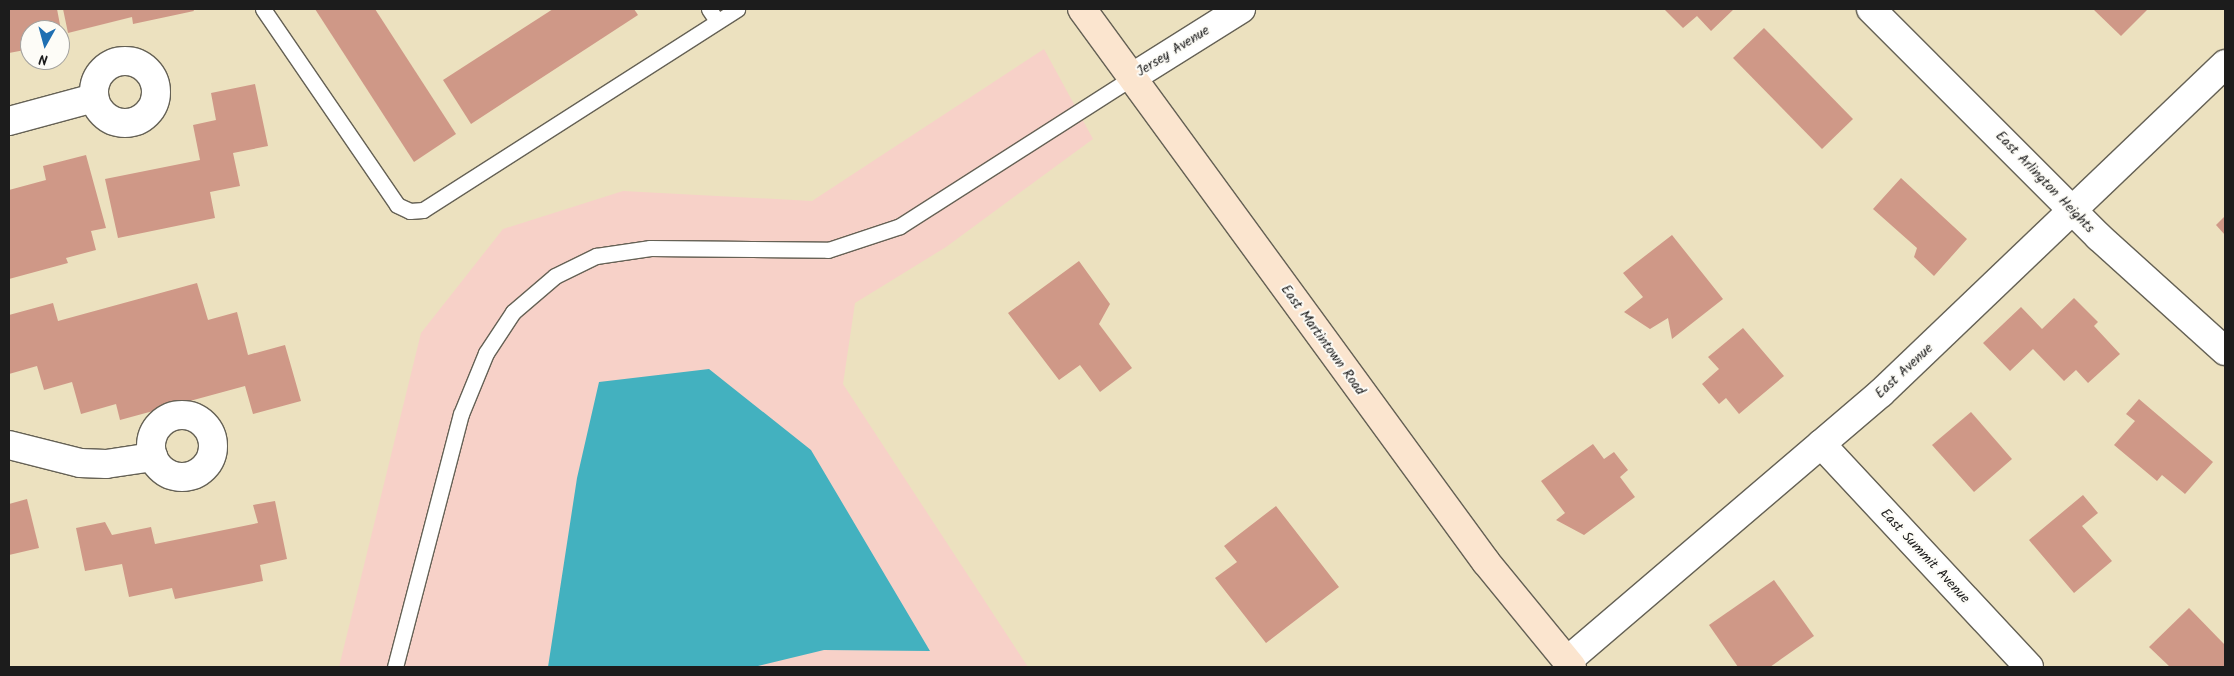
<!DOCTYPE html>
<html>
<head>
<meta charset="utf-8">
<style>
	body { margin:0 }
	#map { position:relative; width:2234px; height:676px; overflow:hidden; background:#ece1bf; font-family:Kalam,sans-serif }
	div>[style] { position:absolute }
	.built>* { inset:0; background:#f7d1c8 }
	.water>* { inset:0; background:#43b1bf }
	.building>* { inset:0; background:#cf9887 }
	.roads { filter:drop-shadow(1px 0 #656155) drop-shadow(-1px 0 #656155) drop-shadow(0 1px #656155) drop-shadow(0 -1px #656155) }
	.service>* { height:15px; margin:-7.5px; padding:0 7.5px; transform-origin:7.5px; border-radius:7.5px; background:#fff }
	.minor>* { height:28px; margin:-14px; padding:0 14px; transform-origin:14px; border-radius:14px; background:#fff }
	.minor>.ring { margin:-14px; padding:0; box-sizing:content-box; background:none; border:28px solid #fff; border-radius:50% }
	.secondary>* { height:28px; margin:-14px; padding:0 14px; transform-origin:14px; border-radius:14px; background:#fbe5cf }
	span { translate:-50% -50%; white-space:nowrap; text-align:center; line-height:1.15; -webkit-text-stroke:4px #fdfcf7; paint-order:stroke }
	.street-label { font-size:14px; color:#1c1c1c }
	.frame { position:absolute; inset:0; border:10px solid #1c1c1c; pointer-events:none }
	.north { position:absolute; left:20px; top:20px; width:50px; height:50px; box-sizing:border-box; background:#fdfcf7; border:1px solid #a3a29f; border-radius:50%; rotate:187deg; font-size:14px; font-weight:700; line-height:20px; text-align:center; color:#1c1c1c }
	.north::after { content:''; display:block; margin:auto; width:18px; height:22px; background:#1f6fb2; clip-path:polygon(50% 0,100% 100%,50% 72%,0 100%) }
</style>
</head>
<body>
<div id="map">
	<div class="built">
		<div style="clip-path:polygon(1044px 49px,1093px 139px,946px 247px,855px 303px,843px 384px,1028px 667px,339px 667px,421px 333px,503px 229px,623px 191px,812px 201px)"></div>
	</div>
	<div class="water">
		<div style="clip-path:polygon(709px 369px,811px 450px,930px 651px,824px 650px,754px 667px,548px 667px,577px 478px,599px 382px)"></div>
	</div>
	<div class="building">
		<div style="clip-path:polygon(9px 9px,57px 9px,61px 30px,30px 30px,30px 49px,9px 53px)"></div>
		<div style="clip-path:polygon(63px 9px,193px 9px,194px 11px,133px 24px,132px 17px,68px 33px)"></div>
		<div style="clip-path:polygon(315px 9px,375px 9px,456px 134px,414px 162px)"></div>
		<div style="clip-path:polygon(553px 9px,634px 9px,638px 15px,471px 124px,443px 80px)"></div>
		<div style="clip-path:polygon(1664px 9px,1734px 9px,1711px 31px,1697px 16px,1683px 28px)"></div>
		<div style="clip-path:polygon(2093px 9px,2148px 9px,2121px 36px)"></div>
		<div style="clip-path:polygon(1764px 28px,1853px 119px,1822px 149px,1733px 58px)"></div>
		<div style="clip-path:polygon(255px 84px,268px 146px,233px 153px,240px 186px,210px 192px,215px 218px,118px 238px,105px 179px,200px 160px,193px 125px,216px 120px,211px 93px)"></div>
		<div style="clip-path:polygon(86px 155px,106px 228px,91px 231px,96px 250px,66px 258px,68px 263px,9px 279px,9px 190px,46px 180px,43px 166px)"></div>
		<div style="clip-path:polygon(1901px 178px,1967px 239px,1934px 276px,1914px 257px,1917px 248px,1873px 209px)"></div>
		<div style="clip-path:polygon(2225px 216px,2225px 235px,2216px 225px)"></div>
		<div style="clip-path:polygon(1672px 235px,1723px 299px,1672px 339px,1668px 318px,1650px 329px,1624px 312px,1643px 297px,1623px 273px)"></div>
		<div style="clip-path:polygon(1079px 261px,1110px 304px,1099px 324px,1132px 368px,1100px 392px,1080px 365px,1059px 380px,1008px 313px)"></div>
		<div style="clip-path:polygon(197px 283px,208px 320px,237px 312px,248px 355px,285px 345px,301px 401px,253px 414px,245px 386px,120px 420px,116px 404px,81px 414px,72px 382px,44px 390px,37px 366px,9px 374px,9px 315px,53px 303px,58px 321px)"></div>
		<div style="clip-path:polygon(2074px 298px,2098px 322px,2094px 326px,2120px 354px,2088px 383px,2076px 370px,2064px 381px,2033px 349px,2010px 371px,1983px 343px,2021px 307px,2042px 329px)"></div>
		<div style="clip-path:polygon(1743px 328px,1784px 376px,1739px 414px,1726px 398px,1719px 404px,1702px 384px,1719px 369px,1708px 357px)"></div>
		<div style="clip-path:polygon(2139px 399px,2213px 462px,2185px 494px,2162px 475px,2157px 481px,2114px 445px,2135px 421px,2126px 414px)"></div>
		<div style="clip-path:polygon(1971px 412px,2012px 459px,1974px 492px,1932px 445px)"></div>
		<div style="clip-path:polygon(1593px 444px,1604px 459px,1614px 452px,1628px 470px,1620px 477px,1635px 497px,1584px 535px,1556px 520px,1565px 513px,1541px 481px)"></div>
		<div style="clip-path:polygon(2083px 495px,2098px 513px,2082px 526px,2112px 561px,2074px 593px,2029px 540px)"></div>
		<div style="clip-path:polygon(27px 499px,39px 548px,9px 555px,9px 504px)"></div>
		<div style="clip-path:polygon(275px 501px,287px 559px,260px 565px,263px 581px,175px 599px,172px 588px,129px 597px,122px 564px,85px 571px,76px 528px,105px 522px,112px 535px,151px 527px,155px 544px,258px 523px,253px 505px)"></div>
		<div style="clip-path:polygon(1276px 506px,1339px 587px,1266px 643px,1215px 578px,1237px 562px,1224px 546px)"></div>
		<div style="clip-path:polygon(1774px 580px,1814px 636px,1770px 667px,1738px 667px,1709px 625px)"></div>
		<div style="clip-path:polygon(2189px 608px,2225px 645px,2225px 667px,2170px 667px,2149px 647px)"></div>
	</div>
	<div class="roads">
		<div class="service">
			<div style="left:263px;top:9px;width:237px;rotate:55.6deg"></div>
			<div style="left:397px;top:205px;width:14px;rotate:25deg"></div>
			<div style="left:410px;top:211px;width:13px;rotate:-4deg"></div>
			<div style="left:423px;top:210px;width:373px;rotate:-32.6deg"></div>
			<div style="left:709px;top:9px;width:14px;rotate:56deg"></div>
			<div style="left:395px;top:667px;width:261px;rotate:-75.4deg"></div>
			<div style="left:461px;top:414px;width:66px;rotate:-67.7deg"></div>
			<div style="left:486px;top:353px;width:49px;rotate:-56.6deg"></div>
			<div style="left:513px;top:312px;width:55px;rotate:-40.6deg"></div>
			<div style="left:555px;top:276px;width:46px;rotate:-26deg"></div>
			<div style="left:596px;top:256px;width:55px;rotate:-8.4deg"></div>
			<div style="left:650px;top:248px;width:178px;rotate:0.6deg"></div>
			<div style="left:828px;top:250px;width:76px;rotate:-18.4deg"></div>
			<div style="left:900px;top:226px;width:274px;rotate:-32.6deg"></div>
		</div>
		<div class="minor">
			<div style="left:1871px;top:9px;width:322px;rotate:45deg"></div>
			<div style="left:2099px;top:237px;width:170px;rotate:42.1deg"></div>
			<div class="ring" style="left:94px;top:61px;width:34px;height:34px"></div>
			<div style="left:1131px;top:78px;width:130px;rotate:-32.1deg"></div>
			<div style="left:9px;top:121px;width:88px;rotate:-15.1deg"></div>
			<div class="ring" style="left:151px;top:415px;width:34px;height:34px"></div>
			<div style="left:1821px;top:444px;width:305px;rotate:47deg"></div>
			<div style="left:9px;top:445px;width:73px;rotate:14.2deg"></div>
			<div style="left:80px;top:463px;width:26px;rotate:2deg"></div>
			<div style="left:106px;top:464px;width:48px;rotate:-8.5deg"></div>
			<div style="left:1567px;top:661px;width:413px;rotate:-40.5deg"></div>
			<div style="left:1881px;top:393px;width:476px;rotate:-43.7deg"></div>
		</div>
		<div class="secondary">
			<div style="left:1082px;top:9px;width:685px;rotate:53.85deg"></div>
			<div style="left:1486px;top:562px;width:136px;rotate:50.7deg"></div>
		</div>
	</div>
	<div class="street-label">
		<span style="left:1173px;top:51px;rotate:-32deg">Jersey Avenue</span>
		<span style="left:2045px;top:182px;rotate:46deg">East Arlington Heights</span>
		<span style="left:1323px;top:340px;rotate:54deg">East Martintown Road</span>
		<span style="left:1904px;top:371px;rotate:-43deg">East Avenue</span>
		<span style="left:1925px;top:556px;rotate:47deg">East Summit Avenue</span>
	</div>
	<div class="frame"></div>
	<div class="north">N</div>
</div>
</body>
</html>
